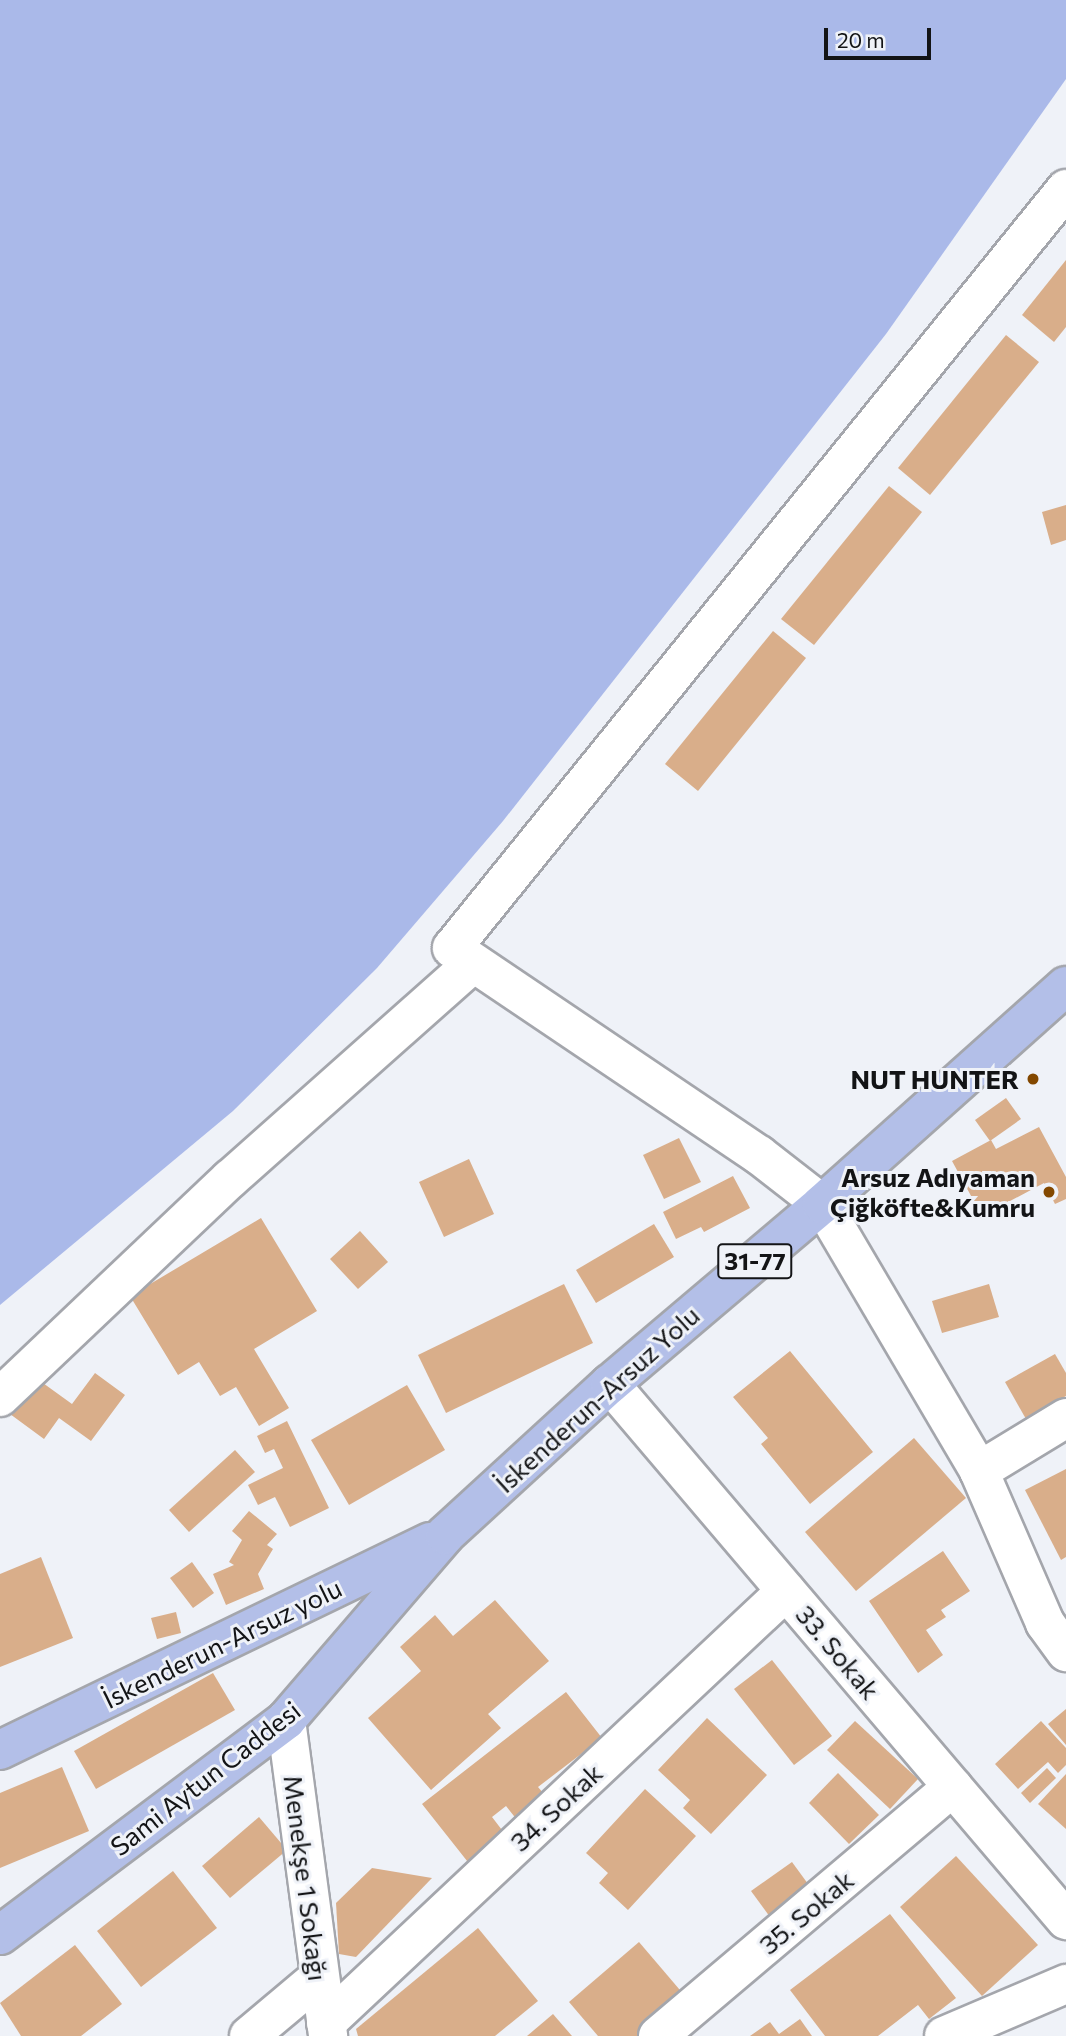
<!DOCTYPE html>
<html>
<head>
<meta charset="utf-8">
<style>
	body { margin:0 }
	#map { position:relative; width:1066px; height:2036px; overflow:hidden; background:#eff2f8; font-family:Commissioner,sans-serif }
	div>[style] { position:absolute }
	.water>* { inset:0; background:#aab9e9 }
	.building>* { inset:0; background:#d9ae8a }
	.roads { filter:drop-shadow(2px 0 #a4a6ac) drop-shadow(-2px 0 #a4a6ac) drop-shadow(0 2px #a4a6ac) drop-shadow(0 -2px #a4a6ac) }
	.minor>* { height:38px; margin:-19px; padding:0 19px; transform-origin:19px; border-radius:19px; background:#fff }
	.major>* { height:38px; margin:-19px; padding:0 19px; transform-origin:19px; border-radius:19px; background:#b3bfe8 }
	.dots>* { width:19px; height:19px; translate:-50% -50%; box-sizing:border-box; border:4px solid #eff2f8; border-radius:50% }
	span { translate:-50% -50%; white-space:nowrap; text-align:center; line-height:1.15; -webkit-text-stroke:6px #eff2f8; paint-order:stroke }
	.shield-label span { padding:2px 5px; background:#eff2f8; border:2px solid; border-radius:5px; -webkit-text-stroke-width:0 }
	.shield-label { font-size:24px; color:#131416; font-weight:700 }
	.poi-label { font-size:26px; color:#131416; font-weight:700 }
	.right { translate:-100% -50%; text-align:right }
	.street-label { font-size:26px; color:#131416 }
	.scale { position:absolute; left:824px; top:28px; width:107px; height:32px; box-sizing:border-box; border:4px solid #131416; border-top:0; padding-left:9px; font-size:21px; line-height:24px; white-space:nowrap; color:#131416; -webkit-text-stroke:5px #eff2f8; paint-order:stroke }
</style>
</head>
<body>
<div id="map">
	<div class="water">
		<div style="clip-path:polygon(0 0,1066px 0,1066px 79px,886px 334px,503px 821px,377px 968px,233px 1111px,0 1305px)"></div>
	</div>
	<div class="building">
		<div style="clip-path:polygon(1066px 260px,1066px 327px,1054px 342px,1022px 315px)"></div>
		<div style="clip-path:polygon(1006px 335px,1039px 362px,930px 495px,898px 468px)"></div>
		<div style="clip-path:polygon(889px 486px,922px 512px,814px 645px,781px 619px)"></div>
		<div style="clip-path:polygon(1066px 505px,1066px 540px,1051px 545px,1042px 512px)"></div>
		<div style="clip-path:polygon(773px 631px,806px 658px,698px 791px,665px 764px)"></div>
		<div style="clip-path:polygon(1006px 1098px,1021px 1119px,990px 1141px,975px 1120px)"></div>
		<div style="clip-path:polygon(1039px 1127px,1066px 1177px,1066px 1199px,1055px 1204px,1044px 1183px,982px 1216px,952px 1161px,991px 1140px,996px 1149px)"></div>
		<div style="clip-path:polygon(679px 1138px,701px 1182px,664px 1199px,643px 1155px)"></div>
		<div style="clip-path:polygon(469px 1159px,494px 1214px,444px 1237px,419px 1182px)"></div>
		<div style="clip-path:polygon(733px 1176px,750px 1208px,704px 1232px,701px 1227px,676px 1239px,663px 1212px)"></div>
		<div style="clip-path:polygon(261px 1218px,317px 1311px,254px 1349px,289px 1408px,259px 1426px,236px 1387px,220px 1396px,199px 1362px,178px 1375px,130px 1296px)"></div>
		<div style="clip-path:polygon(654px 1224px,674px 1257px,596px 1303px,576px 1270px)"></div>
		<div style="clip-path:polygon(360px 1231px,388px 1262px,358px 1289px,330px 1259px)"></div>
		<div style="clip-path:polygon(564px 1284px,593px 1343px,446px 1413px,418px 1355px)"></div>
		<div style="clip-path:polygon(989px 1284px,999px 1317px,942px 1333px,932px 1301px)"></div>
		<div style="clip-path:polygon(790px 1351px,873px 1452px,810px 1504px,761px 1444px,768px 1438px,733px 1397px)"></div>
		<div style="clip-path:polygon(1055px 1354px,1066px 1373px,1066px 1396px,1026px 1419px,1005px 1382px)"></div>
		<div style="clip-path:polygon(95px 1373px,125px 1395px,91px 1441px,59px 1418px,44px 1439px,10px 1414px,36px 1378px,72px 1404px)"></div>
		<div style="clip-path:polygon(407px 1385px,445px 1450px,349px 1505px,311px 1440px)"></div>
		<div style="clip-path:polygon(287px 1421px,329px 1508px,290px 1527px,275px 1497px,258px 1505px,248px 1485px,283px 1468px,274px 1449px,265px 1453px,257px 1436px)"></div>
		<div style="clip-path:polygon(914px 1438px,966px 1498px,856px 1591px,805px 1532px)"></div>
		<div style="clip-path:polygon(235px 1450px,255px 1472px,189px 1532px,169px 1510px)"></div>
		<div style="clip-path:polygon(1066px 1469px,1066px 1557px,1061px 1560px,1025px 1490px)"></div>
		<div style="clip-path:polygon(249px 1511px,277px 1534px,267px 1545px,273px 1549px,258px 1574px,264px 1589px,226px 1605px,213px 1574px,234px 1565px,229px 1562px,242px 1540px,232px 1531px)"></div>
		<div style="clip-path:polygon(943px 1551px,970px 1591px,941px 1610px,946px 1617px,926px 1630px,943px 1655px,918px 1673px,869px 1601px)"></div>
		<div style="clip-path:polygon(41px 1557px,73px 1638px,0 1667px,0 1574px)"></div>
		<div style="clip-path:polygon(192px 1562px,214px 1593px,193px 1608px,170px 1578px)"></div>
		<div style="clip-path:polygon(495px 1600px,549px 1661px,488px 1714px,501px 1728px,431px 1790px,368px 1718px,421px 1671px,400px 1647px,435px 1615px,453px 1636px)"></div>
		<div style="clip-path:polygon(176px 1612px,181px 1633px,157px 1639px,151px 1618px)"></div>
		<div style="clip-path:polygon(772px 1660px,832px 1736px,794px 1765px,734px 1689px)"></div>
		<div style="clip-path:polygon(213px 1673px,235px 1710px,96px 1789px,74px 1751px)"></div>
		<div style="clip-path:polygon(566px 1692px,602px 1738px,538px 1787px,555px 1807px,525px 1830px,506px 1806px,492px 1817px,512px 1843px,475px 1871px,422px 1804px)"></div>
		<div style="clip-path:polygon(1066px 1709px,1066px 1745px,1048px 1724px)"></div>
		<div style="clip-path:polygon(707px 1718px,767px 1775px,711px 1834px,683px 1808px,690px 1800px,658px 1770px)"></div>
		<div style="clip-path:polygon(855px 1721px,918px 1779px,890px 1809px,827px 1750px)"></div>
		<div style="clip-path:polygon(1041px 1721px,1066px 1748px,1066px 1765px,1058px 1773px,1048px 1762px,1018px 1789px,995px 1764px)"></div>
		<div style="clip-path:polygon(62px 1767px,89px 1831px,0 1868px,0 1793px)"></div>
		<div style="clip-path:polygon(1047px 1768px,1056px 1778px,1030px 1803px,1021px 1793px)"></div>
		<div style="clip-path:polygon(838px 1773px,879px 1815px,849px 1844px,809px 1803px)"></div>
		<div style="clip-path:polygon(1066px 1774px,1066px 1829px,1038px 1804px)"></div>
		<div style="clip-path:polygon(645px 1789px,696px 1836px,628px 1910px,599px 1883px,608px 1873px,586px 1853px)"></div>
		<div style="clip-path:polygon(259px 1817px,287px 1850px,230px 1898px,202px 1866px)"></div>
		<div style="clip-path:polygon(956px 1856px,1038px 1945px,982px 1996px,900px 1907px)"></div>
		<div style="clip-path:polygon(792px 1862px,811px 1888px,770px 1917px,751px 1891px)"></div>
		<div style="clip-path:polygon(372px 1868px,432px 1878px,356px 1957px,339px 1954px,336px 1903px)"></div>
		<div style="clip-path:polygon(173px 1871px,217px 1928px,141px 1987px,97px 1931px)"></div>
		<div style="clip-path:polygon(890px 1914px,956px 1998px,929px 2019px,918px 2005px,878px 2036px,825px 2036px,790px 1990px)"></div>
		<div style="clip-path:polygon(478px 1928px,538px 2001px,495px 2036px,358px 2036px,356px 2029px)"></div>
		<div style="clip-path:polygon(639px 1942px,691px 2003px,652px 2036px,598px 2036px,569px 2002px)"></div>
		<div style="clip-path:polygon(75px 1945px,122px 2004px,81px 2036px,21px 2036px,0 2003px)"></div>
		<div style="clip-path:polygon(553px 2014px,572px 2036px,527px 2036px)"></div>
		<div style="clip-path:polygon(800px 2019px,812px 2036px,750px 2036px,770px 2022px,779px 2034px)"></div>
	</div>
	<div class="roads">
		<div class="minor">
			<div style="left:1066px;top:189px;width:976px;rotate:128.97deg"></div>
			<div style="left:452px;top:948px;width:370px;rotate:34deg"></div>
			<div style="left:759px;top:1155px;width:80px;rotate:37.9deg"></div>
			<div style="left:822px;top:1204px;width:310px;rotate:59.5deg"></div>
			<div style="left:979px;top:1471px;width:166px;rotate:66.5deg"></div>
			<div style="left:1045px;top:1623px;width:36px;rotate:54deg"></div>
			<div style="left:610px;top:1384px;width:704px;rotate:49.61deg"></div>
			<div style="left:0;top:1397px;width:317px;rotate:-43.5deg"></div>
			<div style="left:230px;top:1179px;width:324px;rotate:-41.6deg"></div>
			<div style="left:979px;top:1471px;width:102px;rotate:-31.3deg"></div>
			<div style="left:286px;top:1720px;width:319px;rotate:82.4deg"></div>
			<div style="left:326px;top:2023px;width:631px;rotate:-43.2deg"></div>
			<div style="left:249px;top:2036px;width:89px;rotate:-40deg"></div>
			<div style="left:658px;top:2036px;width:386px;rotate:-40.2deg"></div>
			<div style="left:944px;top:2036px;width:133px;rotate:-23.1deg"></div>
		</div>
		<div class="major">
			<div style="left:0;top:1750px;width:478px;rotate:-25.8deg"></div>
			<div style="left:0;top:1935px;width:358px;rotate:-36.9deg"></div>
			<div style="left:286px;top:1720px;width:244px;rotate:-49.3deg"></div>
			<div style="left:445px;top:1535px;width:224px;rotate:-42.5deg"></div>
			<div style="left:610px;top:1384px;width:278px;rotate:-40.3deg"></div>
			<div style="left:822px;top:1204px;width:327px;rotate:-41.8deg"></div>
		</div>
	</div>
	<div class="dots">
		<div style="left:1033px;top:1079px;background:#834800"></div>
		<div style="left:1049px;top:1192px;background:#834800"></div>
	</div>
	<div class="shield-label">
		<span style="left:755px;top:1261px">31-77</span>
	</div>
	<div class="poi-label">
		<span class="right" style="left:1019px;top:1079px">NUT HUNTER</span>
		<span class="right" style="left:1035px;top:1192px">Arsuz Adıyaman<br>Çiğköfte&amp;Kumru</span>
	</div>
	<div class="street-label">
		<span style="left:597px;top:1399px;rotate:-42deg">İskenderun-Arsuz Yolu</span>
		<span style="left:222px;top:1643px;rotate:-26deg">İskenderun-Arsuz yolu</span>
		<span style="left:838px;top:1652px;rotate:50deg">33. Sokak</span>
		<span style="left:205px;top:1778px;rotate:-38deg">Sami Aytun Caddesi</span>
		<span style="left:556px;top:1807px;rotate:-43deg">34. Sokak</span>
		<span style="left:306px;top:1878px;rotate:83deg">Menekşe 1 Sokağı</span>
		<span style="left:806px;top:1912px;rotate:-40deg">35. Sokak</span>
	</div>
	<div class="scale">20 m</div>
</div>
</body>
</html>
